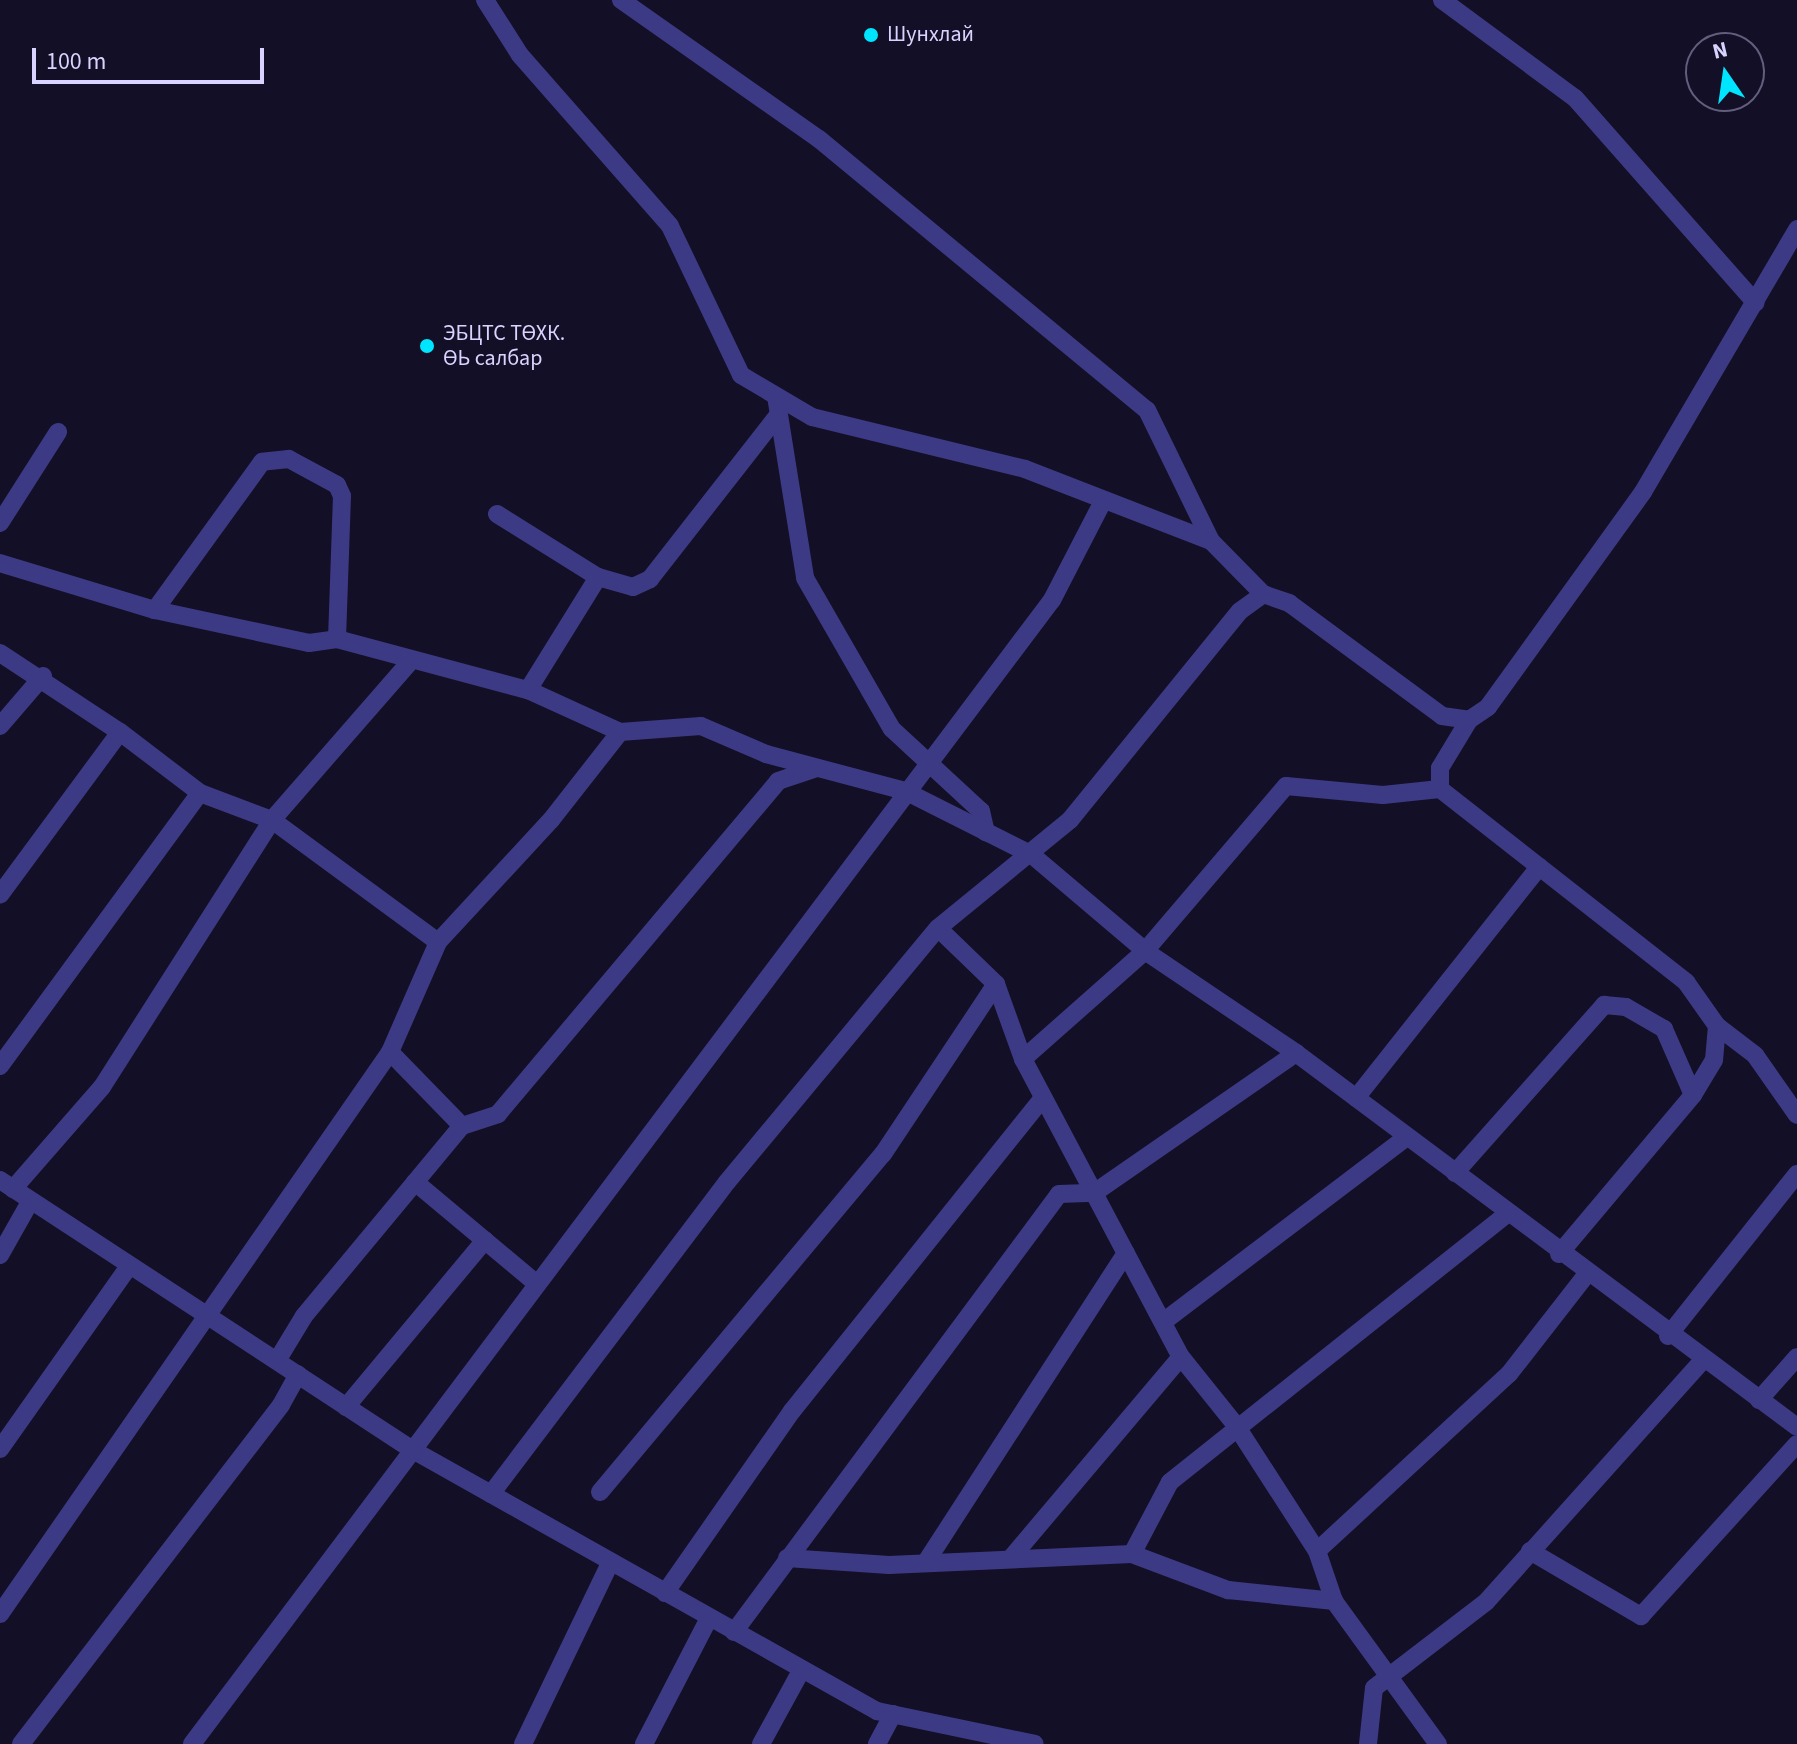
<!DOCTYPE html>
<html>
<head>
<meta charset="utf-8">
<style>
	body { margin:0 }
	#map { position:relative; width:1797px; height:1744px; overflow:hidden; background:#130f26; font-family:"Source Sans 3",sans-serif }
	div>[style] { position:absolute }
	.minor>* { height:18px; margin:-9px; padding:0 9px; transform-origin:9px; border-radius:9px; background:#3d3a85 }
	.dots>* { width:22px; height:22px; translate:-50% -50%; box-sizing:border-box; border:4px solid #130f26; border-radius:50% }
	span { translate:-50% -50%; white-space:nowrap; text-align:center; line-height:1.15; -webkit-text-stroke:8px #130f26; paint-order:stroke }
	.poi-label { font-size:22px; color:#d9d4ff }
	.left { translate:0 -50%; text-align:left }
	.north { position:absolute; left:1685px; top:32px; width:80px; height:80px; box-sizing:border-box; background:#130f26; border:2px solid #625e7d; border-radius:50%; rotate:347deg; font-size:22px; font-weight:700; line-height:32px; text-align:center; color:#d9d4ff }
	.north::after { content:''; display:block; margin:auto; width:28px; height:36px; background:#00e5ff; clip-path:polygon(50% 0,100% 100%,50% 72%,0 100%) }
	.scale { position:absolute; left:32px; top:48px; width:232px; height:36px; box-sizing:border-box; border:4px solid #d9d4ff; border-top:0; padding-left:10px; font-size:24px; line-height:28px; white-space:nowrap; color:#d9d4ff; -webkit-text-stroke:6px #130f26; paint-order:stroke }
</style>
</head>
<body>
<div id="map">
	<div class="minor">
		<div style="left:485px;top:0;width:65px;rotate:57.5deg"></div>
		<div style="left:520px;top:55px;width:227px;rotate:48.7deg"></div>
		<div style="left:670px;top:226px;width:165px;rotate:64.5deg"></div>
		<div style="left:741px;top:375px;width:82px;rotate:30.6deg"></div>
		<div style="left:812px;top:417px;width:219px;rotate:13.7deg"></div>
		<div style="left:1025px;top:469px;width:199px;rotate:21.2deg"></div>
		<div style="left:621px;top:0;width:242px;rotate:35.1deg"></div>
		<div style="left:819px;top:139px;width:425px;rotate:39.6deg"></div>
		<div style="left:1147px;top:410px;width:146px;rotate:64deg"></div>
		<div style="left:1211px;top:541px;width:74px;rotate:45.5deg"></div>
		<div style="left:1442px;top:0;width:165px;rotate:36.4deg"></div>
		<div style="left:1575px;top:98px;width:273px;rotate:48.6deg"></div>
		<div style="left:776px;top:396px;width:184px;rotate:80.9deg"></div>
		<div style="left:805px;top:578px;width:174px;rotate:60.1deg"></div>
		<div style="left:892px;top:729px;width:121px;rotate:42.7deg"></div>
		<div style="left:981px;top:811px;width:22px;rotate:77deg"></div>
		<div style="left:497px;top:514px;width:119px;rotate:32deg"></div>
		<div style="left:598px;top:577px;width:36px;rotate:16deg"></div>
		<div style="left:633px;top:587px;width:19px;rotate:-25deg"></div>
		<div style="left:650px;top:579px;width:209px;rotate:-52deg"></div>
		<div style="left:0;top:523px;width:108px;rotate:-57.5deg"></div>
		<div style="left:0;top:563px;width:162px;rotate:16.9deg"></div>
		<div style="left:337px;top:639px;width:143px;rotate:-88deg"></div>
		<div style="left:342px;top:496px;width:12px;rotate:-114deg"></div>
		<div style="left:337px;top:485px;width:55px;rotate:-151.6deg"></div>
		<div style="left:289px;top:459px;width:27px;rotate:174deg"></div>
		<div style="left:262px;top:462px;width:183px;rotate:125.9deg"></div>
		<div style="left:155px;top:610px;width:157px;rotate:12.1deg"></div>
		<div style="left:309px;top:643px;width:28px;rotate:-8deg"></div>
		<div style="left:337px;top:639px;width:198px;rotate:15deg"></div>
		<div style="left:528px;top:690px;width:101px;rotate:24.5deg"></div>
		<div style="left:620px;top:732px;width:81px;rotate:-4.2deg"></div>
		<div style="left:701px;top:726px;width:71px;rotate:23.3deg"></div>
		<div style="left:766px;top:754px;width:144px;rotate:14.9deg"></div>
		<div style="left:905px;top:791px;width:142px;rotate:26.7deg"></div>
		<div style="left:1032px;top:855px;width:148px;rotate:40.3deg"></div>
		<div style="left:1145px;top:951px;width:182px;rotate:34deg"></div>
		<div style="left:1296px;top:1053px;width:625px;rotate:36.74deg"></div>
		<div style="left:0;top:653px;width:144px;rotate:33.4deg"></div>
		<div style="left:120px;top:732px;width:202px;rotate:126.4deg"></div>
		<div style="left:528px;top:690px;width:133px;rotate:-58.2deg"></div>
		<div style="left:1469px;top:720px;width:56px;rotate:121.1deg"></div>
		<div style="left:1440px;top:768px;width:21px;rotate:90deg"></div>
		<div style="left:1440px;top:789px;width:313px;rotate:38.1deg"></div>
		<div style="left:1686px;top:982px;width:54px;rotate:54.8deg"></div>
		<div style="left:1717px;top:1026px;width:34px;rotate:95deg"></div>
		<div style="left:1714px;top:1060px;width:41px;rotate:121deg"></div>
		<div style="left:1693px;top:1095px;width:208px;rotate:130.1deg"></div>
		<div style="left:0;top:726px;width:66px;rotate:-49.3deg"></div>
		<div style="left:120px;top:732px;width:101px;rotate:37.3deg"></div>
		<div style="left:200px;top:793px;width:77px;rotate:20.6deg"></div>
		<div style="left:272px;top:820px;width:206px;rotate:36.3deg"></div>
		<div style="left:938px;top:928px;width:81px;rotate:44deg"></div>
		<div style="left:996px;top:984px;width:80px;rotate:70.2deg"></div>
		<div style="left:1023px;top:1059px;width:337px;rotate:62.1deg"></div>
		<div style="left:1181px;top:1357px;width:90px;rotate:51.3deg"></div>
		<div style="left:1237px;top:1427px;width:148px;rotate:57.2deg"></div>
		<div style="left:1317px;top:1551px;width:53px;rotate:71.2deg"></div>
		<div style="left:1334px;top:1601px;width:177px;rotate:54deg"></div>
		<div style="left:1717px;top:1026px;width:48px;rotate:37.3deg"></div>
		<div style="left:1755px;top:1055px;width:73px;rotate:55deg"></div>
		<div style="left:390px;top:1052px;width:103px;rotate:45.8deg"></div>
		<div style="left:1023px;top:1059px;width:163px;rotate:-41.5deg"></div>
		<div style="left:1145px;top:951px;width:217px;rotate:-49.5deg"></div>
		<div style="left:1286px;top:786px;width:97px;rotate:5.3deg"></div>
		<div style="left:1383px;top:795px;width:57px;rotate:-6deg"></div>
		<div style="left:0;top:1066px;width:338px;rotate:-53.8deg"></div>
		<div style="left:1356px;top:1098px;width:295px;rotate:-51.6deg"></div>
		<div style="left:1455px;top:1173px;width:225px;rotate:-48.4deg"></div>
		<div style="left:1604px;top:1005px;width:22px;rotate:5deg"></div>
		<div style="left:1626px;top:1007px;width:44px;rotate:30.1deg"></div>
		<div style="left:1664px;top:1029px;width:72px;rotate:66.3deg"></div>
		<div style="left:0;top:1180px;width:491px;rotate:33.2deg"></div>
		<div style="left:411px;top:1449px;width:535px;rotate:29.35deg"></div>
		<div style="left:877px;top:1711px;width:161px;rotate:11.8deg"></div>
		<div style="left:415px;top:1182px;width:158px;rotate:39.9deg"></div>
		<div style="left:13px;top:1189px;width:135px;rotate:-48.9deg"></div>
		<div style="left:102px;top:1087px;width:317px;rotate:-57.5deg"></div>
		<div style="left:272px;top:820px;width:210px;rotate:-48.9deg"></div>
		<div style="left:0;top:1255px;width:61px;rotate:-60.5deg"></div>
		<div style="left:1163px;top:1322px;width:306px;rotate:-37.2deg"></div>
		<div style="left:1668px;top:1336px;width:207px;rotate:-51.5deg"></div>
		<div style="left:278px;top:1359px;width:50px;rotate:-58.8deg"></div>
		<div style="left:304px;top:1316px;width:247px;rotate:-50.3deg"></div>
		<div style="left:462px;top:1126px;width:38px;rotate:-18deg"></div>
		<div style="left:498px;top:1114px;width:435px;rotate:-49.9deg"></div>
		<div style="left:778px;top:781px;width:41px;rotate:-18.4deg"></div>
		<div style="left:1759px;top:1400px;width:57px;rotate:-48.5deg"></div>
		<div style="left:346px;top:1407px;width:217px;rotate:-50.2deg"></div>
		<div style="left:0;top:1449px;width:224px;rotate:-54.8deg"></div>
		<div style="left:600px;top:1492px;width:441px;rotate:-50.1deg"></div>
		<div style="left:883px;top:1154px;width:204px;rotate:-56.4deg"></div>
		<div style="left:491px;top:1494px;width:391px;rotate:-52.9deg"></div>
		<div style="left:727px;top:1182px;width:330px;rotate:-50.3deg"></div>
		<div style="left:938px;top:928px;width:171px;rotate:-39.3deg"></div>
		<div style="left:1070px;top:820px;width:269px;rotate:-50.9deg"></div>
		<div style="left:1240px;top:611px;width:29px;rotate:-36deg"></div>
		<div style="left:1263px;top:594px;width:28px;rotate:19deg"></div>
		<div style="left:1289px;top:603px;width:190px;rotate:36.4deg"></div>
		<div style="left:1442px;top:716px;width:27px;rotate:8deg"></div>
		<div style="left:1469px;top:720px;width:23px;rotate:-34deg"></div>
		<div style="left:1488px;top:707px;width:265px;rotate:-54.2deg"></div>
		<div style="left:1643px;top:492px;width:305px;rotate:-59.6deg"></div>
		<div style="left:1317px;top:1551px;width:261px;rotate:-42.7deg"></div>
		<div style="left:1509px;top:1374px;width:125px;rotate:-52.1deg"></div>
		<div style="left:1530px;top:1551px;width:129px;rotate:30.4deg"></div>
		<div style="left:1641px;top:1616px;width:232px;rotate:-47.8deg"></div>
		<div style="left:1132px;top:1554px;width:81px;rotate:-62.2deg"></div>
		<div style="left:1170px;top:1482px;width:431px;rotate:-38.5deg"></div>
		<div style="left:787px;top:1558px;width:102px;rotate:3.9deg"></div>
		<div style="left:889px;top:1565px;width:243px;rotate:-2.6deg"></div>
		<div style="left:1132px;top:1554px;width:103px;rotate:20.6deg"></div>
		<div style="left:1228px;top:1590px;width:107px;rotate:5.9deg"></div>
		<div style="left:1011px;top:1558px;width:263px;rotate:-49.8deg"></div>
		<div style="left:926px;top:1562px;width:368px;rotate:-57.1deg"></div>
		<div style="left:665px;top:1593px;width:222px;rotate:-55.1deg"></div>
		<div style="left:792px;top:1411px;width:401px;rotate:-51.3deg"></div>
		<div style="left:0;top:1614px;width:684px;rotate:-55.24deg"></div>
		<div style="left:390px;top:1052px;width:120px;rotate:-66.4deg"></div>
		<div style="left:438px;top:942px;width:166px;rotate:-47.2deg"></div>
		<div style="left:551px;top:820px;width:112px;rotate:-51.9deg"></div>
		<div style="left:734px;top:1632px;width:545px;rotate:-53.42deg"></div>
		<div style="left:1059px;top:1194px;width:35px;rotate:-2deg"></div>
		<div style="left:1094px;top:1193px;width:246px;rotate:-34.7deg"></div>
		<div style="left:21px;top:1744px;width:427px;rotate:-52.5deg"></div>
		<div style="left:281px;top:1405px;width:35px;rotate:-61deg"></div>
		<div style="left:192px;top:1744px;width:1431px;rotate:-53.07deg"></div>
		<div style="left:1052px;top:600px;width:111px;rotate:-62.7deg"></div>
		<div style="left:523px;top:1744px;width:201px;rotate:-64.3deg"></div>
		<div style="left:644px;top:1744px;width:142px;rotate:-62.7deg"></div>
		<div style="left:761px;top:1744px;width:85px;rotate:-61.3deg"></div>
		<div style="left:877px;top:1744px;width:34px;rotate:-62deg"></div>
		<div style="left:1368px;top:1744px;width:56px;rotate:-83.9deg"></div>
		<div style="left:1374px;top:1688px;width:141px;rotate:-37.5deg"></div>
		<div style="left:1486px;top:1602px;width:324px;rotate:-48.1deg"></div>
	</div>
	<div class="dots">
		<div style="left:871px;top:35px;background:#00e5ff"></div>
		<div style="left:427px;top:346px;background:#00e5ff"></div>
	</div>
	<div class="poi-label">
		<span class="left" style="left:887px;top:35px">Шунхлай</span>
		<span class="left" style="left:443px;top:346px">ЭБЦТС ТӨХК.<br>ӨЬ салбар</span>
	</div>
	<div class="north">N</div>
	<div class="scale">100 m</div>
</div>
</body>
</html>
